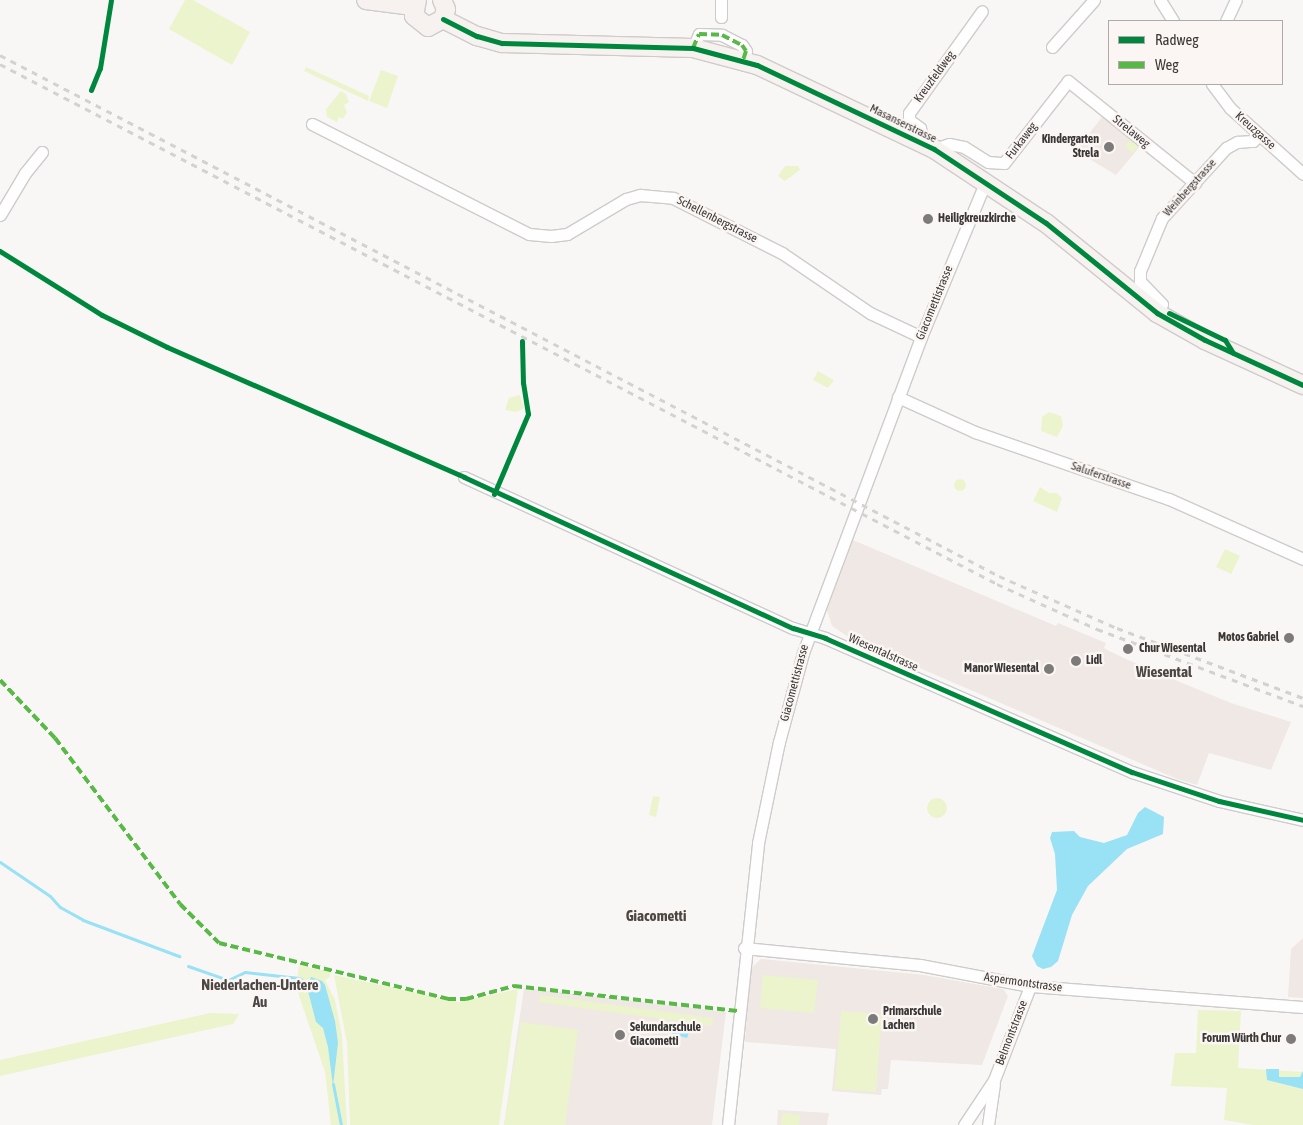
<!DOCTYPE html>
<html>
<head>
<meta charset="utf-8">
<style>
	body { margin:0 }
	#map { position:relative; width:1303px; height:1125px; overflow:hidden; background:#f9f7f5; font-family:"Asap Condensed",sans-serif }
	div>[style] { position:absolute }
	.built>* { inset:0; background:#efe8e4 }
	.green>* { inset:0; background:#ecf4cd }
	.round { border-radius:50% }
	.water>* { inset:0; background:#99e1f4 }
	.stream>* { height:3px; margin:-1.5px; padding:0 1.5px; transform-origin:1.5px; border-radius:1.5px; background:#99e1f4 }
	.roads { filter:drop-shadow(1px 0 #cecccb) drop-shadow(-1px 0 #cecccb) drop-shadow(0 1px #cecccb) drop-shadow(0 -1px #cecccb) }
	.street>* { height:11px; margin:-5.5px; padding:0 5.5px; transform-origin:5.5px; border-radius:5.5px; background:#fefefe }
	.primary>* { height:18px; margin:-9px; padding:0 9px; transform-origin:9px; border-radius:9px; background:#f7f2f0 }
	.rail>* { height:3px; margin-top:-1.5px; transform-origin:0; background:repeating-linear-gradient(90deg,#d2d2d1 0 6px,transparent 0 12px) }
	.quiet>* { height:4px; margin-top:-2px; transform-origin:0; background:repeating-linear-gradient(90deg,#58b947 0 8px,transparent 0 12px) }
	.cycleway>* { height:5px; margin:-2.5px; padding:0 2.5px; transform-origin:2.5px; border-radius:2.5px; background:#00873e }
	.dots>* { width:14px; height:14px; translate:-50% -50%; box-sizing:border-box; border:2px solid #fbf6f3; border-radius:50% }
	span { translate:-50% -50%; white-space:nowrap; text-align:center; line-height:1.15; -webkit-text-stroke:5px #fbf6f3; paint-order:stroke }
	.street-label { font-size:12px; color:#3a3837 }
	.poi-label { font-size:12px; color:#3a3837; font-weight:700 }
	.right { translate:-100% -50%; text-align:right }
	.left { translate:0 -50%; text-align:left }
	.quarter-label { font-size:15px; color:#4b4745; font-weight:700 }
	.legend { position:absolute; left:1108px; top:20px; width:175px; height:65px; box-sizing:border-box; background:#fbf6f3; border:1px solid #aeaaa8; margin:0; padding:6px 9px; list-style:none; font-size:15px; color:#3a3837 }
	.legend li { display:flex; align-items:center; gap:10px; height:25px }
	.legend b { width:25px; border:1px solid #aeaaa8 }
</style>
</head>
<body>
<div id="map">
	<div class="built">
		<div style="clip-path:polygon(1105px 113px,1142px 144px,1116px 175px,1076px 151px)"></div>
		<div style="clip-path:polygon(853px 540px,1056px 626px,1058px 623px,1106px 643px,1104px 648px,1109px 651px,1146px 668px,1231px 703px,1291px 722px,1271px 770px,1209px 753px,1197px 785px,1177px 779px,850px 638px,832px 626px,827px 610px)"></div>
		<div style="clip-path:polygon(1303px 938px,1303px 998px,1288px 997px,1291px 949px)"></div>
		<div style="clip-path:polygon(761px 959px,924px 975px,1003px 989px,1008px 996px,982px 1065px,891px 1060px,888px 1089px,882px 1089px,881px 1095px,832px 1091px,836px 1049px,745px 1042px,751px 968px)"></div>
		<div style="clip-path:polygon(524px 988px,726px 1012px,712px 1125px,504px 1125px)"></div>
		<div style="clip-path:polygon(778px 1110px,829px 1113px,827px 1125px,777px 1125px)"></div>
	</div>
	<div class="green">
		<div style="clip-path:polygon(185px 0,193px 0,250px 32px,232px 65px,169px 29px)"></div>
		<div style="clip-path:polygon(306px 67px,369px 96px,368px 101px,304px 71px)"></div>
		<div style="clip-path:polygon(381px 70px,398px 76px,387px 108px,369px 101px)"></div>
		<div style="clip-path:polygon(341px 91px,346px 94px,349px 102px,344px 105px,347px 112px,343px 119px,339px 117px,337px 122px,327px 117px,326px 109px)"></div>
		<div style="clip-path:polygon(1133px 137px,1141px 144px,1132px 153px,1125px 146px)"></div>
		<div style="clip-path:polygon(785px 166px,798px 166px,800px 170px,785px 181px,778px 176px)"></div>
		<div style="clip-path:polygon(818px 371px,834px 380px,828px 388px,813px 380px)"></div>
		<div style="clip-path:polygon(520px 395px,524px 408px,517px 412px,505px 410px,509px 398px)"></div>
		<div style="clip-path:polygon(1049px 412px,1061px 416px,1063px 426px,1057px 437px,1041px 431px,1042px 417px)"></div>
		<div class="round" style="left:954px;top:479px;width:12px;height:12px"></div>
		<div style="clip-path:polygon(1040px 487px,1049px 493px,1057px 493px,1062px 498px,1057px 512px,1033px 501px)"></div>
		<div style="clip-path:polygon(1225px 549px,1240px 556px,1231px 574px,1216px 567px)"></div>
		<div style="clip-path:polygon(653px 796px,660px 797px,656px 817px,649px 815px)"></div>
		<div class="round" style="left:927px;top:798px;width:20px;height:20px"></div>
		<div style="clip-path:polygon(299px 965px,330px 972px,330px 977px,325px 980px,335px 1000px,342px 1035px,347px 1125px,331px 1125px,325px 1072px,296px 987px)"></div>
		<div style="clip-path:polygon(334px 975px,459px 1002px,518px 989px,499px 1125px,350px 1125px,347px 1043px)"></div>
		<div style="clip-path:polygon(763px 975px,818px 980px,814px 1013px,760px 1008px)"></div>
		<div style="clip-path:polygon(540px 995px,713px 1018px,712px 1026px,539px 1002px)"></div>
		<div style="clip-path:polygon(1198px 1010px,1241px 1011px,1238px 1068px,1303px 1072px,1303px 1125px,1253px 1125px,1224px 1120px,1227px 1088px,1171px 1086px,1175px 1053px,1196px 1053px)"></div>
		<div style="clip-path:polygon(841px 1011px,882px 1014px,876px 1092px,835px 1089px)"></div>
		<div style="clip-path:polygon(210px 1013px,239px 1014px,233px 1024px,0 1076px,0 1060px)"></div>
		<div style="clip-path:polygon(521px 1022px,578px 1030px,565px 1125px,504px 1125px)"></div>
		<div style="clip-path:polygon(782px 1113px,800px 1115px,799px 1125px,781px 1125px)"></div>
	</div>
	<div class="water">
		<div style="clip-path:polygon(1145px 807px,1164px 817px,1163px 834px,1127px 849px,1088px 886px,1072px 915px,1058px 961px,1051px 967px,1043px 969px,1037px 966px,1032px 956px,1057px 890px,1055px 854px,1050px 838px,1052px 832px,1074px 831px,1080px 837px,1104px 843px,1127px 835px,1138px 813px)"></div>
		<div style="clip-path:polygon(311px 977px,322px 981px,325px 985px,335px 1021px,338px 1043px,333px 1086px,328px 1047px,323px 1028px,316px 1022px,307px 987px)"></div>
		<div style="clip-path:polygon(687px 1025px,691px 1027px,687px 1038px,672px 1034px,674px 1029px)"></div>
		<div style="clip-path:polygon(1266px 1069px,1279px 1069px,1279px 1077px,1300px 1077px,1303px 1071px,1303px 1089px,1267px 1080px)"></div>
	</div>
	<div class="stream">
		<div style="left:0;top:862px;width:60px;rotate:34.2deg"></div>
		<div style="left:50px;top:896px;width:15px;rotate:48deg"></div>
		<div style="left:60px;top:907px;width:26px;rotate:29deg"></div>
		<div style="left:83px;top:920px;width:103px;rotate:20.6deg"></div>
		<div style="left:188px;top:966px;width:42px;rotate:19.3deg"></div>
		<div style="left:228px;top:980px;width:19px;rotate:-25deg"></div>
		<div style="left:245px;top:972px;width:54px;rotate:6.3deg"></div>
		<div style="left:299px;top:978px;width:14px;rotate:30deg"></div>
		<div style="left:333px;top:1084px;width:42px;rotate:79deg"></div>
	</div>
	<div class="roads">
		<div class="street">
			<div style="left:1160px;top:0;width:25px;rotate:58deg"></div>
			<div style="left:721px;top:17px;width:17px;rotate:-90deg"></div>
			<div style="left:1226px;top:21px;width:23px;rotate:-65deg"></div>
			<div style="left:1052px;top:47px;width:63px;rotate:-48.2deg"></div>
			<div style="left:693px;top:48px;width:15px;rotate:-67deg"></div>
			<div style="left:699px;top:34px;width:23px;rotate:2deg"></div>
			<div style="left:722px;top:35px;width:22px;rotate:27deg"></div>
			<div style="left:742px;top:45px;width:7px;rotate:56deg"></div>
			<div style="left:746px;top:51px;width:9px;rotate:108deg"></div>
			<div style="left:1212px;top:84px;width:30px;rotate:53deg"></div>
			<div style="left:1230px;top:108px;width:98px;rotate:42.1deg"></div>
			<div style="left:312px;top:124px;width:243px;rotate:26.9deg"></div>
			<div style="left:529px;top:234px;width:22px;rotate:5deg"></div>
			<div style="left:551px;top:236px;width:16px;rotate:-7deg"></div>
			<div style="left:567px;top:234px;width:69px;rotate:-30.7deg"></div>
			<div style="left:626px;top:199px;width:15px;rotate:-16deg"></div>
			<div style="left:640px;top:195px;width:33px;rotate:5deg"></div>
			<div style="left:673px;top:198px;width:122px;rotate:26.8deg"></div>
			<div style="left:782px;top:253px;width:107px;rotate:34.3deg"></div>
			<div style="left:870px;top:313px;width:56px;rotate:25.2deg"></div>
			<div style="left:923px;top:143px;width:15px;rotate:-101deg"></div>
			<div style="left:920px;top:128px;width:14px;rotate:-144deg"></div>
			<div style="left:909px;top:120px;width:7px;rotate:-90deg"></div>
			<div style="left:909px;top:113px;width:125px;rotate:-54.4deg"></div>
			<div style="left:934px;top:149px;width:16px;rotate:-18deg"></div>
			<div style="left:949px;top:144px;width:15px;rotate:11deg"></div>
			<div style="left:964px;top:147px;width:28px;rotate:32deg"></div>
			<div style="left:988px;top:162px;width:16px;rotate:4deg"></div>
			<div style="left:1004px;top:163px;width:104px;rotate:-52deg"></div>
			<div style="left:1068px;top:81px;width:163px;rotate:38.8deg"></div>
			<div style="left:0;top:215px;width:49px;rotate:-59.2deg"></div>
			<div style="left:25px;top:173px;width:27px;rotate:-51deg"></div>
			<div style="left:1157px;top:313px;width:10px;rotate:-61deg"></div>
			<div style="left:1162px;top:304px;width:32px;rotate:-134deg"></div>
			<div style="left:1140px;top:281px;width:10px;rotate:-90deg"></div>
			<div style="left:1140px;top:271px;width:57px;rotate:-67.5deg"></div>
			<div style="left:1162px;top:218px;width:95px;rotate:-47.6deg"></div>
			<div style="left:1226px;top:148px;width:13px;rotate:-29deg"></div>
			<div style="left:1237px;top:142px;width:16px;rotate:-4deg"></div>
			<div style="left:1253px;top:141px;width:8px;rotate:-45deg"></div>
			<div style="left:898px;top:397px;width:85px;rotate:24.4deg"></div>
			<div style="left:975px;top:432px;width:205px;rotate:19.1deg"></div>
			<div style="left:1169px;top:499px;width:147px;rotate:24.1deg"></div>
			<div style="left:464px;top:477px;width:362px;rotate:24.7deg"></div>
			<div style="left:793px;top:628px;width:34px;rotate:17deg"></div>
			<div style="left:825px;top:638px;width:335px;rotate:23.6deg"></div>
			<div style="left:1132px;top:772px;width:92px;rotate:18.4deg"></div>
			<div style="left:1219px;top:801px;width:86px;rotate:12.7deg"></div>
			<div style="left:744px;top:948px;width:177px;rotate:5.5deg"></div>
			<div style="left:920px;top:965px;width:112px;rotate:10.8deg"></div>
			<div style="left:1030px;top:986px;width:274px;rotate:4.4deg"></div>
			<div style="left:728px;top:1125px;width:284px;rotate:-83.9deg"></div>
			<div style="left:758px;top:843px;width:103px;rotate:-78.3deg"></div>
			<div style="left:779px;top:742px;width:92px;rotate:-74.9deg"></div>
			<div style="left:803px;top:653px;width:337px;rotate:-69.5deg"></div>
			<div style="left:921px;top:337px;width:169px;rotate:-67.4deg"></div>
			<div style="left:964px;top:1125px;width:54px;rotate:-56.3deg"></div>
			<div style="left:994px;top:1080px;width:101px;rotate:-69deg"></div>
			<div style="left:988px;top:1125px;width:41px;rotate:-81.7deg"></div>
		</div>
		<div class="primary">
			<div style="left:366px;top:0;width:47px;rotate:7.3deg"></div>
			<div style="left:417px;top:0;width:16px;rotate:101deg"></div>
			<div style="left:414px;top:16px;width:18px;rotate:38deg"></div>
			<div style="left:428px;top:27px;width:17px;rotate:-28deg"></div>
			<div style="left:443px;top:19px;width:10px;rotate:-73deg"></div>
			<div style="left:446px;top:9px;width:10px;rotate:-114deg"></div>
			<div style="left:443px;top:19px;width:38px;rotate:27deg"></div>
			<div style="left:477px;top:36px;width:26px;rotate:16deg"></div>
			<div style="left:502px;top:43px;width:191px;rotate:1.5deg"></div>
			<div style="left:693px;top:48px;width:66px;rotate:14.9deg"></div>
			<div style="left:757px;top:65px;width:196px;rotate:25.4deg"></div>
			<div style="left:934px;top:149px;width:134px;rotate:33.5deg"></div>
			<div style="left:1046px;top:223px;width:143px;rotate:39deg"></div>
			<div style="left:1157px;top:313px;width:55px;rotate:29.4deg"></div>
			<div style="left:1205px;top:340px;width:108px;rotate:24.7deg"></div>
		</div>
	</div>
	<div class="rail">
		<div style="left:0;top:55px;width:1127px;rotate:27.54deg"></div>
		<div style="left:999px;top:576px;width:129px;rotate:23.8deg"></div>
		<div style="left:1117px;top:628px;width:199px;rotate:20.6deg"></div>
		<div style="left:0;top:64px;width:1124px;rotate:27.54deg"></div>
		<div style="left:997px;top:584px;width:110px;rotate:24.2deg"></div>
		<div style="left:1097px;top:629px;width:220px;rotate:20.5deg"></div>
	</div>
	<div class="quiet">
		<div style="left:693px;top:48px;width:15px;rotate:-67deg"></div>
		<div style="left:699px;top:34px;width:23px;rotate:2deg"></div>
		<div style="left:722px;top:35px;width:22px;rotate:27deg"></div>
		<div style="left:742px;top:45px;width:7px;rotate:56deg"></div>
		<div style="left:746px;top:51px;width:9px;rotate:108deg"></div>
		<div style="left:0;top:680px;width:80px;rotate:46.5deg"></div>
		<div style="left:55px;top:738px;width:208px;rotate:53deg"></div>
		<div style="left:180px;top:904px;width:55px;rotate:45deg"></div>
		<div style="left:219px;top:943px;width:236px;rotate:13.7deg"></div>
		<div style="left:448px;top:999px;width:18px"></div>
		<div style="left:466px;top:999px;width:50px;rotate:-15.2deg"></div>
		<div style="left:514px;top:986px;width:225px;rotate:6.4deg"></div>
	</div>
	<div class="cycleway">
		<div style="left:443px;top:19px;width:38px;rotate:27deg"></div>
		<div style="left:477px;top:36px;width:26px;rotate:16deg"></div>
		<div style="left:502px;top:43px;width:191px;rotate:1.5deg"></div>
		<div style="left:693px;top:48px;width:66px;rotate:14.9deg"></div>
		<div style="left:757px;top:65px;width:196px;rotate:25.4deg"></div>
		<div style="left:934px;top:149px;width:134px;rotate:33.5deg"></div>
		<div style="left:1046px;top:223px;width:143px;rotate:39deg"></div>
		<div style="left:1157px;top:313px;width:55px;rotate:29.4deg"></div>
		<div style="left:1205px;top:340px;width:108px;rotate:24.7deg"></div>
		<div style="left:91px;top:90px;width:24px;rotate:-68deg"></div>
		<div style="left:100px;top:68px;width:69px;rotate:-80.8deg"></div>
		<div style="left:0;top:251px;width:120px;rotate:32.1deg"></div>
		<div style="left:102px;top:315px;width:72px;rotate:26.2deg"></div>
		<div style="left:167px;top:347px;width:324px;rotate:23.6deg"></div>
		<div style="left:464px;top:477px;width:362px;rotate:24.7deg"></div>
		<div style="left:793px;top:628px;width:34px;rotate:17deg"></div>
		<div style="left:825px;top:638px;width:335px;rotate:23.6deg"></div>
		<div style="left:1132px;top:772px;width:92px;rotate:18.4deg"></div>
		<div style="left:1219px;top:801px;width:86px;rotate:12.7deg"></div>
		<div style="left:1169px;top:313px;width:62px;rotate:25.7deg"></div>
		<div style="left:1225px;top:340px;width:15px;rotate:58deg"></div>
		<div style="left:494px;top:494px;width:87px;rotate:-67deg"></div>
		<div style="left:528px;top:414px;width:31px;rotate:-99deg"></div>
		<div style="left:523px;top:383px;width:42px;rotate:-91.4deg"></div>
	</div>
	<div class="dots">
		<div style="left:1109px;top:147px;background:#7d7b7a"></div>
		<div style="left:928px;top:219px;background:#7d7b7a"></div>
		<div style="left:1289px;top:638px;background:#7d7b7a"></div>
		<div style="left:1128px;top:649px;background:#7d7b7a"></div>
		<div style="left:1076px;top:661px;background:#7d7b7a"></div>
		<div style="left:1049px;top:669px;background:#7d7b7a"></div>
		<div style="left:873px;top:1019px;background:#7d7b7a"></div>
		<div style="left:620px;top:1035px;background:#7d7b7a"></div>
		<div style="left:1291px;top:1039px;background:#7d7b7a"></div>
	</div>
	<div class="street-label">
		<span style="left:935px;top:77px;rotate:-54deg">Kreuzfeldweg</span>
		<span style="left:903px;top:124px;rotate:26deg">Masanserstrasse</span>
		<span style="left:1255px;top:131px;rotate:42deg">Kreuzgasse</span>
		<span style="left:1131px;top:132px;rotate:39deg">Strelaweg</span>
		<span style="left:1022px;top:141px;rotate:-52deg">Furkaweg</span>
		<span style="left:1190px;top:188px;rotate:-48deg">Weinbergstrasse</span>
		<span style="left:717px;top:220px;rotate:27deg">Schellenbergstrasse</span>
		<span style="left:935px;top:303px;rotate:-68deg">Giacomettistrasse</span>
		<span style="left:1101px;top:476px;rotate:19deg">Saluferstrasse</span>
		<span style="left:883px;top:653px;rotate:24deg">Wiesentalstrasse</span>
		<span style="left:795px;top:683px;rotate:-75deg">Giacomettistrasse</span>
		<span style="left:1023px;top:983px;rotate:8deg">Aspermontstrasse</span>
		<span style="left:1012px;top:1033px;rotate:-69deg">Belmontstrasse</span>
	</div>
	<div class="poi-label">
		<span class="right" style="left:1099px;top:147px">Kindergarten<br>Strela</span>
		<span class="left" style="left:938px;top:219px">Heiligkreuzkirche</span>
		<span class="right" style="left:1279px;top:638px">Motos Gabriel</span>
		<span class="left" style="left:1139px;top:649px">Chur Wiesental</span>
		<span class="left" style="left:1086px;top:661px">Lidl</span>
		<span class="right" style="left:1039px;top:669px">Manor Wiesental</span>
		<span class="left" style="left:883px;top:1019px">Primarschule<br>Lachen</span>
		<span class="left" style="left:630px;top:1035px">Sekundarschule<br>Giacometti</span>
		<span class="right" style="left:1281px;top:1039px">Forum Würth Chur</span>
	</div>
	<div class="quarter-label">
		<span style="left:1164px;top:672px">Wiesental</span>
		<span style="left:656px;top:916px">Giacometti</span>
		<span style="left:260px;top:993px">Niederlachen-Untere<br>Au</span>
	</div>
	<ul class="legend">
	<li><b style="height:6px;background:#00873e"></b>Radweg</li>
	<li><b style="height:6px;background:#58b947"></b>Weg</li>
	</ul>
</div>
</body>
</html>
